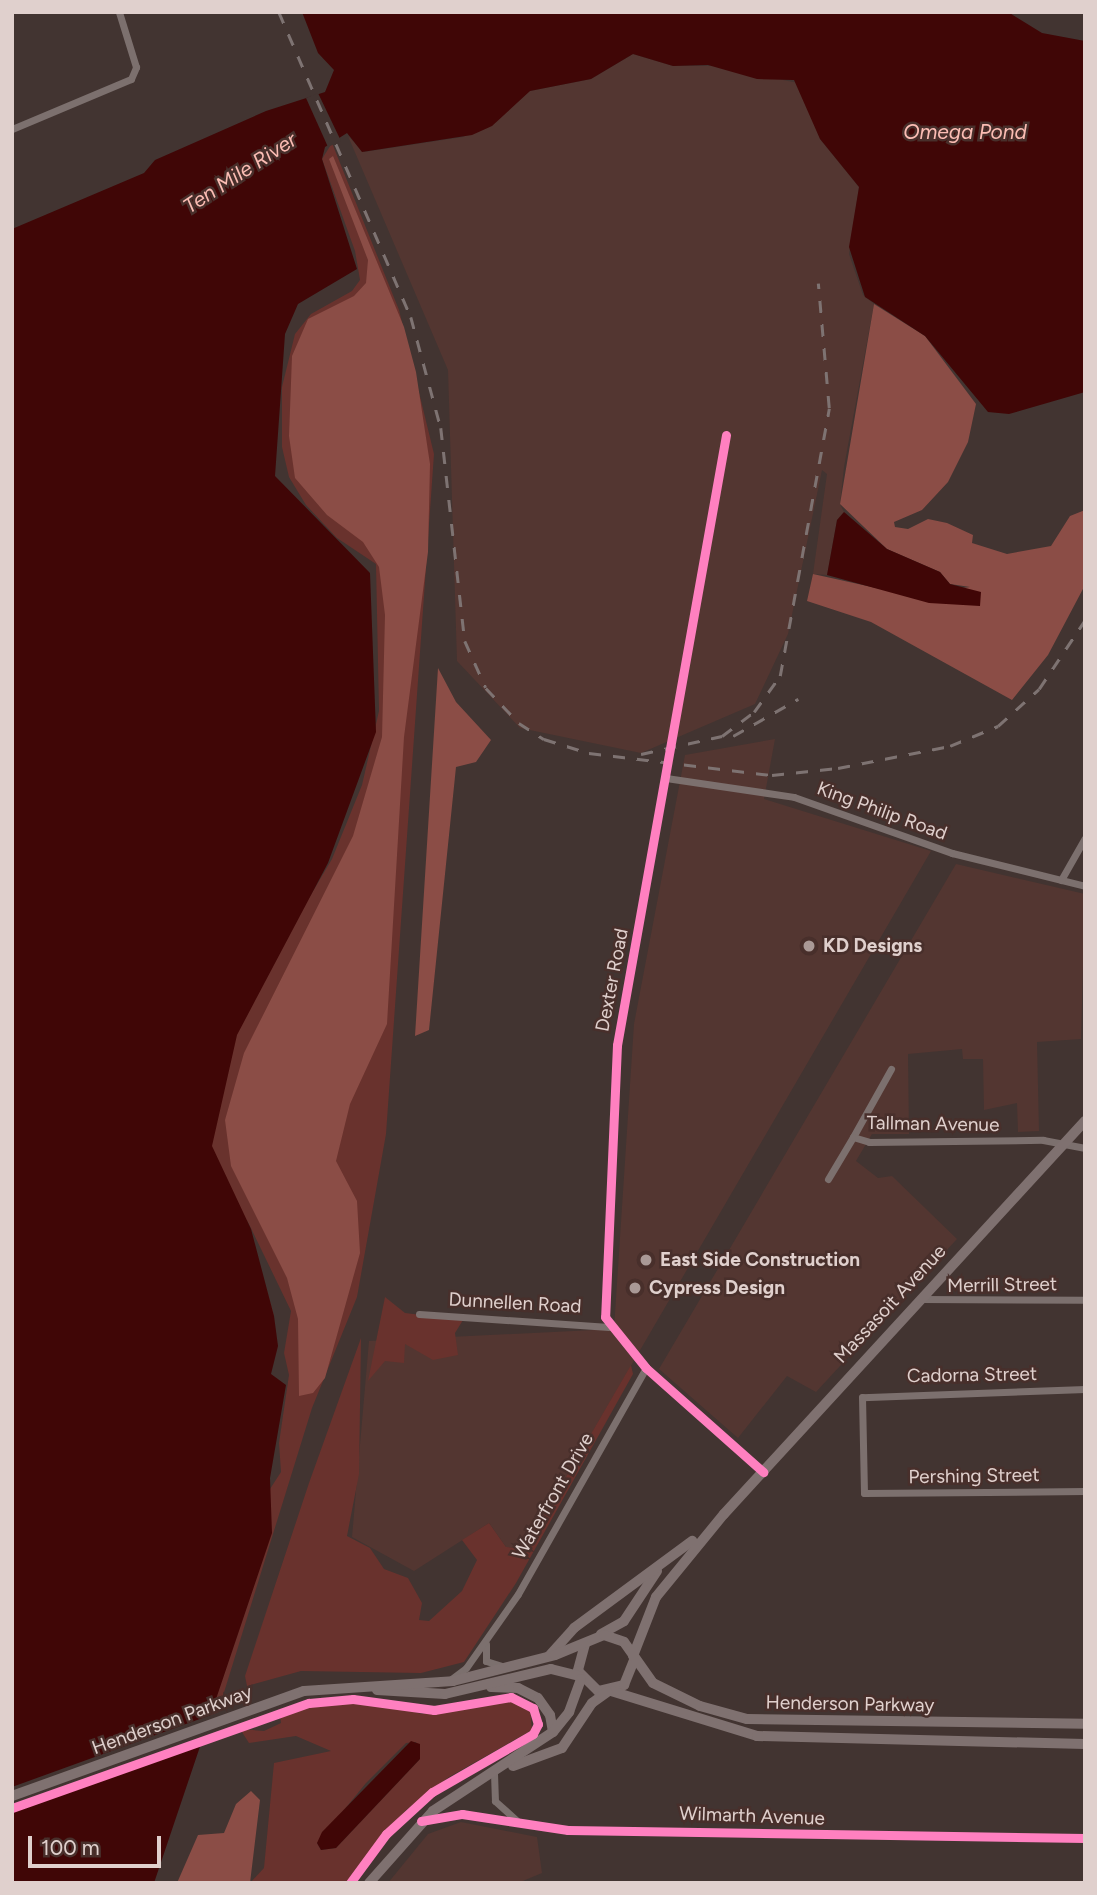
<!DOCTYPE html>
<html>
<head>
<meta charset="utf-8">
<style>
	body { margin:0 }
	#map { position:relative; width:1097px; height:1895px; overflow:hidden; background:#423431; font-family:Figtree,sans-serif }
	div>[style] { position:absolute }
	.built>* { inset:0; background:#533631 }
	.green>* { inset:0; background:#69322d }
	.forest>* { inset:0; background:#8b4d46 }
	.water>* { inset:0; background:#400606 }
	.pier>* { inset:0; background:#423431 }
	.minor>* { height:7px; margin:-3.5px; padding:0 3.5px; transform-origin:3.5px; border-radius:3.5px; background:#7c706e }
	.secondary>* { height:10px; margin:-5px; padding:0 5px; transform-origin:5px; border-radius:5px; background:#7f7170 }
	.rail>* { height:2.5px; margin-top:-1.25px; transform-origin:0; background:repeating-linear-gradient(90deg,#7e7372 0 12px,transparent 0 24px) }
	.cycleway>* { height:9px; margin:-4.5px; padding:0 4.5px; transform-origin:4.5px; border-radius:4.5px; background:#ff80c0 }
	.dots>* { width:19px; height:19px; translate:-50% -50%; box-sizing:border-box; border:4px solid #482f2b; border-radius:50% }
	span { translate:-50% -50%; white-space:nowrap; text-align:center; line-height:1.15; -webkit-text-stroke:5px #482f2b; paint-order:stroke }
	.street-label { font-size:19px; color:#e0d0cd }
	.poi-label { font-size:19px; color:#e0d0cd; font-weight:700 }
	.left { translate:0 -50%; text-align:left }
	.water-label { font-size:21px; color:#fbbcb3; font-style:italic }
	.frame { position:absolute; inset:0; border:14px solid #e0d0cd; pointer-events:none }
	.scale { position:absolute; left:28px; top:1836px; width:133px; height:32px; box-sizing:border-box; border:4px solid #e0d0cd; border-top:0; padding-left:9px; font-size:21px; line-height:24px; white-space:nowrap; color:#e0d0cd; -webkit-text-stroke:5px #482f2b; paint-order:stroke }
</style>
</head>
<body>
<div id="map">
	<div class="built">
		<div style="clip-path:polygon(633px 54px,673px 66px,714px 66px,798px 83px,820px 139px,859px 187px,849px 254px,863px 295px,874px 304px,844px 467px,840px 504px,844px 512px,837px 520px,827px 575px,813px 574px,827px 474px,822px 470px,788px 634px,755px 704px,641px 753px,520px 728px,457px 661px,448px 370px,348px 136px,364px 152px,463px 137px,530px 91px,591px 79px)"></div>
		<div style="clip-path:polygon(775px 739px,764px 799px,931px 851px,530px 1539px,520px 1548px,506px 1547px,489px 1523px,414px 1571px,352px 1537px,369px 1341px,614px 1329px,634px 1024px,685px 755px)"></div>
		<div style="clip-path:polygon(956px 864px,1085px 894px,1081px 1039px,1037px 1042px,1039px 1131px,1018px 1132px,1017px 1103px,984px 1110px,983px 1059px,963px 1059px,962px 1049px,908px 1054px,909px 1134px,872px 1134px,856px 1161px,878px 1178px,892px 1176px,957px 1239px,816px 1392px,787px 1376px,738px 1438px,659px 1369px)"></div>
		<div style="clip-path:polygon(461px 1822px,537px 1837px,542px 1873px,518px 1883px,388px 1883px,428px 1834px)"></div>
	</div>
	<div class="green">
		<div style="clip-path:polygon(332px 143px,399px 310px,434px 454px,386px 1134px,357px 1297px,312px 1408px,217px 1715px,206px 1717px,270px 1489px,281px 1472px,279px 1443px,289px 1375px,284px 1353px,291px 1311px,247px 1220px,274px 1316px,189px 1101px,332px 859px,362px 785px,379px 711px,376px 564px,337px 538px,306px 505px,289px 477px,282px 447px,282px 387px,295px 334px,311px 314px,352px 291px,360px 280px,355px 251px,322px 159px)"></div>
		<div style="clip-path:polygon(385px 1297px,405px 1313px,463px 1320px,455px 1333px,458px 1355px,433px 1360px,405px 1344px,404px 1363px,385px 1361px,368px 1381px)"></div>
		<div style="clip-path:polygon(361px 1338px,359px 1474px,347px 1536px,370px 1548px,384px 1569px,408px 1578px,422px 1603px,419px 1620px,429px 1621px,462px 1591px,477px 1560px,462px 1540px,489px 1523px,506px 1547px,520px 1548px,530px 1539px,631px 1365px,633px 1374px,516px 1583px,464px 1662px,421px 1673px,301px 1671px,247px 1686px,245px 1676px,309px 1483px)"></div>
		<div style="clip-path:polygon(evenodd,508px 1700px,530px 1709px,532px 1730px,449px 1777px,406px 1810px,346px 1883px,250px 1883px,264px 1868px,274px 1763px,331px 1751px,296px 1736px,249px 1743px,240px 1729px,264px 1731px,281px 1723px,280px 1714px,322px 1703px,384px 1704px,422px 1714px,508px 1700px,416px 1742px,420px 1759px,336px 1848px,321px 1850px,317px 1843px,366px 1783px,406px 1743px,416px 1742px)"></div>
	</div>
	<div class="forest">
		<div style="clip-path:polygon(333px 156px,404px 327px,416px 372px,430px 464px,428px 552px,404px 737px,387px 1024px,350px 1104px,336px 1161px,357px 1201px,360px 1253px,325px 1378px,313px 1393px,299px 1396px,298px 1319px,287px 1278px,231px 1166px,225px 1120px,244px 1053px,353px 836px,382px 737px,385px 615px,379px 567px,363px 542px,327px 515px,295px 478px,289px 436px,292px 356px,308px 319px,354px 296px,366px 283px,368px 260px,329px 159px)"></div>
		<div style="clip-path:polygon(874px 304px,925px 336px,976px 404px,968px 442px,948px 482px,922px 510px,894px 522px,895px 527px,908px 529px,928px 519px,947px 523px,973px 535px,972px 543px,1007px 554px,1051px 546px,1070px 516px,1085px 510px,1084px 587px,1048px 655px,1012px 700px,871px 622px,807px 601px,813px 574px,908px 595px,970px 587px,950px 584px,940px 572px,887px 549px,840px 504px)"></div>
		<div style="clip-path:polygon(438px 668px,456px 702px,491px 740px,476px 762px,456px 767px,429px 1030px,415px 1036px)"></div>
		<div style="clip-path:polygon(251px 1791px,260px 1800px,250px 1883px,177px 1883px,198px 1835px,224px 1833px,236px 1804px)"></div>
	</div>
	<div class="water">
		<div style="clip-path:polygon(302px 12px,1008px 12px,1042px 33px,1085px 41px,1085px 392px,1009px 414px,988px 412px,925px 336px,865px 297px,849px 247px,859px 187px,820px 139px,794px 80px,757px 79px,708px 65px,673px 66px,633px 54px,591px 79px,530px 91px,492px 126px,472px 135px,362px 152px,347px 133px,325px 147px,322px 159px,357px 269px,298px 304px,285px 334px,275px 476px,370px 573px,376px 732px,328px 863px,237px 1035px,212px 1146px,251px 1229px,274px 1316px,278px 1346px,271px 1374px,286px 1385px,270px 1478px,272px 1533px,154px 1883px,12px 1883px,12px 229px,144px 173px,155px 160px,266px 111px,325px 92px,334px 70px,318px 53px)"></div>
		<div style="clip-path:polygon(844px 512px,887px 549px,940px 572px,950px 584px,981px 592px,980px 606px,929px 603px,827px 575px,837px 520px)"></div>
		<div style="clip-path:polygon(411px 1741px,420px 1744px,420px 1759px,336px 1848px,321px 1850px,317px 1843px,322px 1832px)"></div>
	</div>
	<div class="pier">
		<div style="clip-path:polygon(318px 93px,341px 141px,328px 147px,306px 98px)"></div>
		<div style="clip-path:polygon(219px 1712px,208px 1740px,12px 1811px,12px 1787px)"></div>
	</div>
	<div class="minor">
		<div style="left:12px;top:129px;width:129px;rotate:-22.8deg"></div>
		<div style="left:131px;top:79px;width:13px;rotate:-67deg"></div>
		<div style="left:136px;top:67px;width:58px;rotate:-107.2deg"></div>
		<div style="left:726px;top:435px;width:620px;rotate:100.13deg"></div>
		<div style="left:617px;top:1045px;width:272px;rotate:92.5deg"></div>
		<div style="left:605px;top:1317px;width:65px;rotate:51.2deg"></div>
		<div style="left:646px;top:1368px;width:157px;rotate:41.6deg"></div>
		<div style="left:666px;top:778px;width:129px;rotate:8.4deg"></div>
		<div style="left:794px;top:797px;width:168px;rotate:19.5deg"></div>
		<div style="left:952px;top:853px;width:137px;rotate:13.9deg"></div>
		<div style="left:1061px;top:880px;width:48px;rotate:-60.3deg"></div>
		<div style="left:853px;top:1137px;width:78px;rotate:-60.8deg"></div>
		<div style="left:828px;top:1179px;width:49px;rotate:-59.2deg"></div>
		<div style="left:853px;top:1137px;width:17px;rotate:17deg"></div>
		<div style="left:869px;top:1142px;width:174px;rotate:-0.7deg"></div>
		<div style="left:1043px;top:1140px;width:43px;rotate:10.8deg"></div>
		<div style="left:920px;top:1299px;width:165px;rotate:0.3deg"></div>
		<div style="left:419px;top:1314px;width:190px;rotate:3.9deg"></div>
		<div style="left:1085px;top:1389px;width:223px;rotate:177.9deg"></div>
		<div style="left:862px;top:1397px;width:96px;rotate:88.8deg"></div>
		<div style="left:864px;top:1493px;width:221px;rotate:-0.5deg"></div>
		<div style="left:486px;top:1644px;width:17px;rotate:90deg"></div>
		<div style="left:486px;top:1661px;width:16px;rotate:18deg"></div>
		<div style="left:450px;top:1680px;width:20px;rotate:-37deg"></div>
		<div style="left:466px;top:1668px;width:90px;rotate:-54.9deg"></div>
		<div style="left:518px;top:1594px;width:260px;rotate:-60.5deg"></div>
		<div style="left:494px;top:1773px;width:28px;rotate:88deg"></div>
		<div style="left:495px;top:1801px;width:30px;rotate:42deg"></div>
		<div style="left:426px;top:1820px;width:36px;rotate:-9deg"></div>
		<div style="left:462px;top:1814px;width:107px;rotate:8.6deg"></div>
		<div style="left:568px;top:1830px;width:517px;rotate:0.89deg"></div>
	</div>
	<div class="secondary">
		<div style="left:601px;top:1634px;width:26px;rotate:-29deg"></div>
		<div style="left:624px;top:1621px;width:60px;rotate:-56.6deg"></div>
		<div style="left:585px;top:1644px;width:28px;rotate:105deg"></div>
		<div style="left:578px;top:1671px;width:28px;rotate:45deg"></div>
		<div style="left:598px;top:1691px;width:27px;rotate:-13deg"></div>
		<div style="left:624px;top:1685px;width:27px;rotate:-68deg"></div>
		<div style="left:549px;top:1656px;width:38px;rotate:-48deg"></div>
		<div style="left:574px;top:1628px;width:147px;rotate:-36.4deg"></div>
		<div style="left:633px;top:1656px;width:63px;rotate:-68.7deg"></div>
		<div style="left:656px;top:1597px;width:107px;rotate:-50.7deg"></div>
		<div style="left:724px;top:1514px;width:534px;rotate:-47.43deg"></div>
		<div style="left:491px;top:1687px;width:27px;rotate:2deg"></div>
		<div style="left:518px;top:1688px;width:22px;rotate:27deg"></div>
		<div style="left:538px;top:1698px;width:21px;rotate:55deg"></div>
		<div style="left:550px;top:1715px;width:17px;rotate:80deg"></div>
		<div style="left:377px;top:1690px;width:68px;rotate:3.4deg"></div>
		<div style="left:445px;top:1694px;width:109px;rotate:-13.3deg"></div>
		<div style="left:551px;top:1669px;width:30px;rotate:14deg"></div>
		<div style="left:611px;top:1691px;width:153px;rotate:17.1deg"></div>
		<div style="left:757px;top:1736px;width:328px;rotate:1.4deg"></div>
		<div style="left:513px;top:1766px;width:52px;rotate:-20.2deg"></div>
		<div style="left:562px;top:1748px;width:54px;rotate:-56.3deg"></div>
		<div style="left:592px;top:1703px;width:19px;rotate:-36deg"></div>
		<div style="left:12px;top:1796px;width:310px;rotate:-19.8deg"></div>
		<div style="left:304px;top:1691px;width:149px;rotate:-3.8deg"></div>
		<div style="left:453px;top:1681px;width:105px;rotate:-14.3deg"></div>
		<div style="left:555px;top:1655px;width:53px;rotate:-22.2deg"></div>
		<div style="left:604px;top:1635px;width:21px;rotate:19deg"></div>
		<div style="left:624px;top:1642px;width:50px;rotate:54.7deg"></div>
		<div style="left:653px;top:1683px;width:52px;rotate:26.1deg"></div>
		<div style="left:700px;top:1706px;width:49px;rotate:15.5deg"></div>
		<div style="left:747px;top:1719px;width:338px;rotate:0.8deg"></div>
		<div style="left:369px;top:1883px;width:96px;rotate:-48.4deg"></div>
		<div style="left:433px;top:1811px;width:144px;rotate:-33.4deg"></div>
		<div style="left:553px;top:1732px;width:26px;rotate:-51deg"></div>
		<div style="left:569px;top:1712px;width:35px;rotate:-70deg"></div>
	</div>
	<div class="rail">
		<div style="left:279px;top:12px;width:332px;rotate:66.6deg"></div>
		<div style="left:411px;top:317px;width:115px;rotate:74.9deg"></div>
		<div style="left:441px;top:428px;width:214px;rotate:83.6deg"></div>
		<div style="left:465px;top:641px;width:51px;rotate:65.9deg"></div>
		<div style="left:486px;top:688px;width:48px;rotate:46.7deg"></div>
		<div style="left:519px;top:723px;width:30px;rotate:33deg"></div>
		<div style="left:544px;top:739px;width:47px;rotate:17.3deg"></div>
		<div style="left:589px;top:753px;width:184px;rotate:6.9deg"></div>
		<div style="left:772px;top:775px;width:66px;rotate:-6.1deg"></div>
		<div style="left:838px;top:768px;width:114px;rotate:-11.1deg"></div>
		<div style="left:950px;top:746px;width:52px;rotate:-22.6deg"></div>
		<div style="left:998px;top:726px;width:55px;rotate:-42.1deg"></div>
		<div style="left:1039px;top:689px;width:83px;rotate:-56.3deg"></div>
		<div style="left:733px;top:736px;width:75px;rotate:-29.6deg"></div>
		<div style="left:641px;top:754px;width:83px;rotate:-12.5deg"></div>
		<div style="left:722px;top:736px;width:40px;rotate:-37deg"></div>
		<div style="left:754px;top:712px;width:44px;rotate:-54.2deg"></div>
		<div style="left:780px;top:676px;width:272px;rotate:-79.6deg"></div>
		<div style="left:829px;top:408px;width:125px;rotate:-95deg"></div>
	</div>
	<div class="cycleway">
		<div style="left:726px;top:435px;width:620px;rotate:100.13deg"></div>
		<div style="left:617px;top:1045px;width:272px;rotate:92.5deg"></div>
		<div style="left:605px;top:1317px;width:65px;rotate:51.2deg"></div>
		<div style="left:646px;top:1368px;width:157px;rotate:41.6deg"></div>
		<div style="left:12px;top:1808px;width:315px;rotate:-19.5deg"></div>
		<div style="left:309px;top:1703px;width:44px;rotate:-5.2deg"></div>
		<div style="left:353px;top:1699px;width:82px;rotate:7.7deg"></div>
		<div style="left:434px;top:1710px;width:78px;rotate:-9.6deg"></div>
		<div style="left:511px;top:1697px;width:25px;rotate:27deg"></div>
		<div style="left:533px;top:1708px;width:17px;rotate:73deg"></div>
		<div style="left:538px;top:1724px;width:11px;rotate:117deg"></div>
		<div style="left:533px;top:1734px;width:116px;rotate:150.1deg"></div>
		<div style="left:432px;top:1792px;width:62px;rotate:137.6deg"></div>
		<div style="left:386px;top:1834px;width:61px;rotate:126.3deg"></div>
		<div style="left:421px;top:1821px;width:42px;rotate:-9.7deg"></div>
		<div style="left:462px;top:1814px;width:107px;rotate:8.6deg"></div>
		<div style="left:568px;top:1830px;width:517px;rotate:0.89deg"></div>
	</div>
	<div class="dots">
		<div style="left:809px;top:946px;background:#a99996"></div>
		<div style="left:646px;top:1260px;background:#a99996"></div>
		<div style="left:635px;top:1288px;background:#a99996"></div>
	</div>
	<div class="street-label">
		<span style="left:882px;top:811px;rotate:20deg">King Philip Road</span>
		<span style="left:612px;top:980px;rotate:-79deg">Dexter Road</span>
		<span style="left:933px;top:1124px;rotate:1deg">Tallman Avenue</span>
		<span style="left:1002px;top:1285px;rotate:-1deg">Merrill Street</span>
		<span style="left:515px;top:1303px;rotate:3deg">Dunnellen Road</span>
		<span style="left:890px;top:1304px;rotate:-47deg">Massasoit Avenue</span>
		<span style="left:972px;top:1375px;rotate:-1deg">Cadorna Street</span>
		<span style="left:974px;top:1476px;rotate:-1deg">Pershing Street</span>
		<span style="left:553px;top:1496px;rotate:-60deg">Waterfront Drive</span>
		<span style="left:850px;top:1704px;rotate:1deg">Henderson Parkway</span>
		<span style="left:172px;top:1720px;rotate:-20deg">Henderson Parkway</span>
		<span style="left:752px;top:1816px;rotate:2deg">Wilmarth Avenue</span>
	</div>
	<div class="poi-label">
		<span class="left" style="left:823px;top:946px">KD Designs</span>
		<span class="left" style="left:660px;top:1260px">East Side Construction</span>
		<span class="left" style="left:649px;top:1288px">Cypress Design</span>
	</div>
	<div class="water-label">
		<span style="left:965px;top:132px">Omega Pond</span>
		<span style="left:240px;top:173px;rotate:-33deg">Ten Mile River</span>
	</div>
	<div class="frame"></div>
	<div class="scale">100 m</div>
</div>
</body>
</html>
